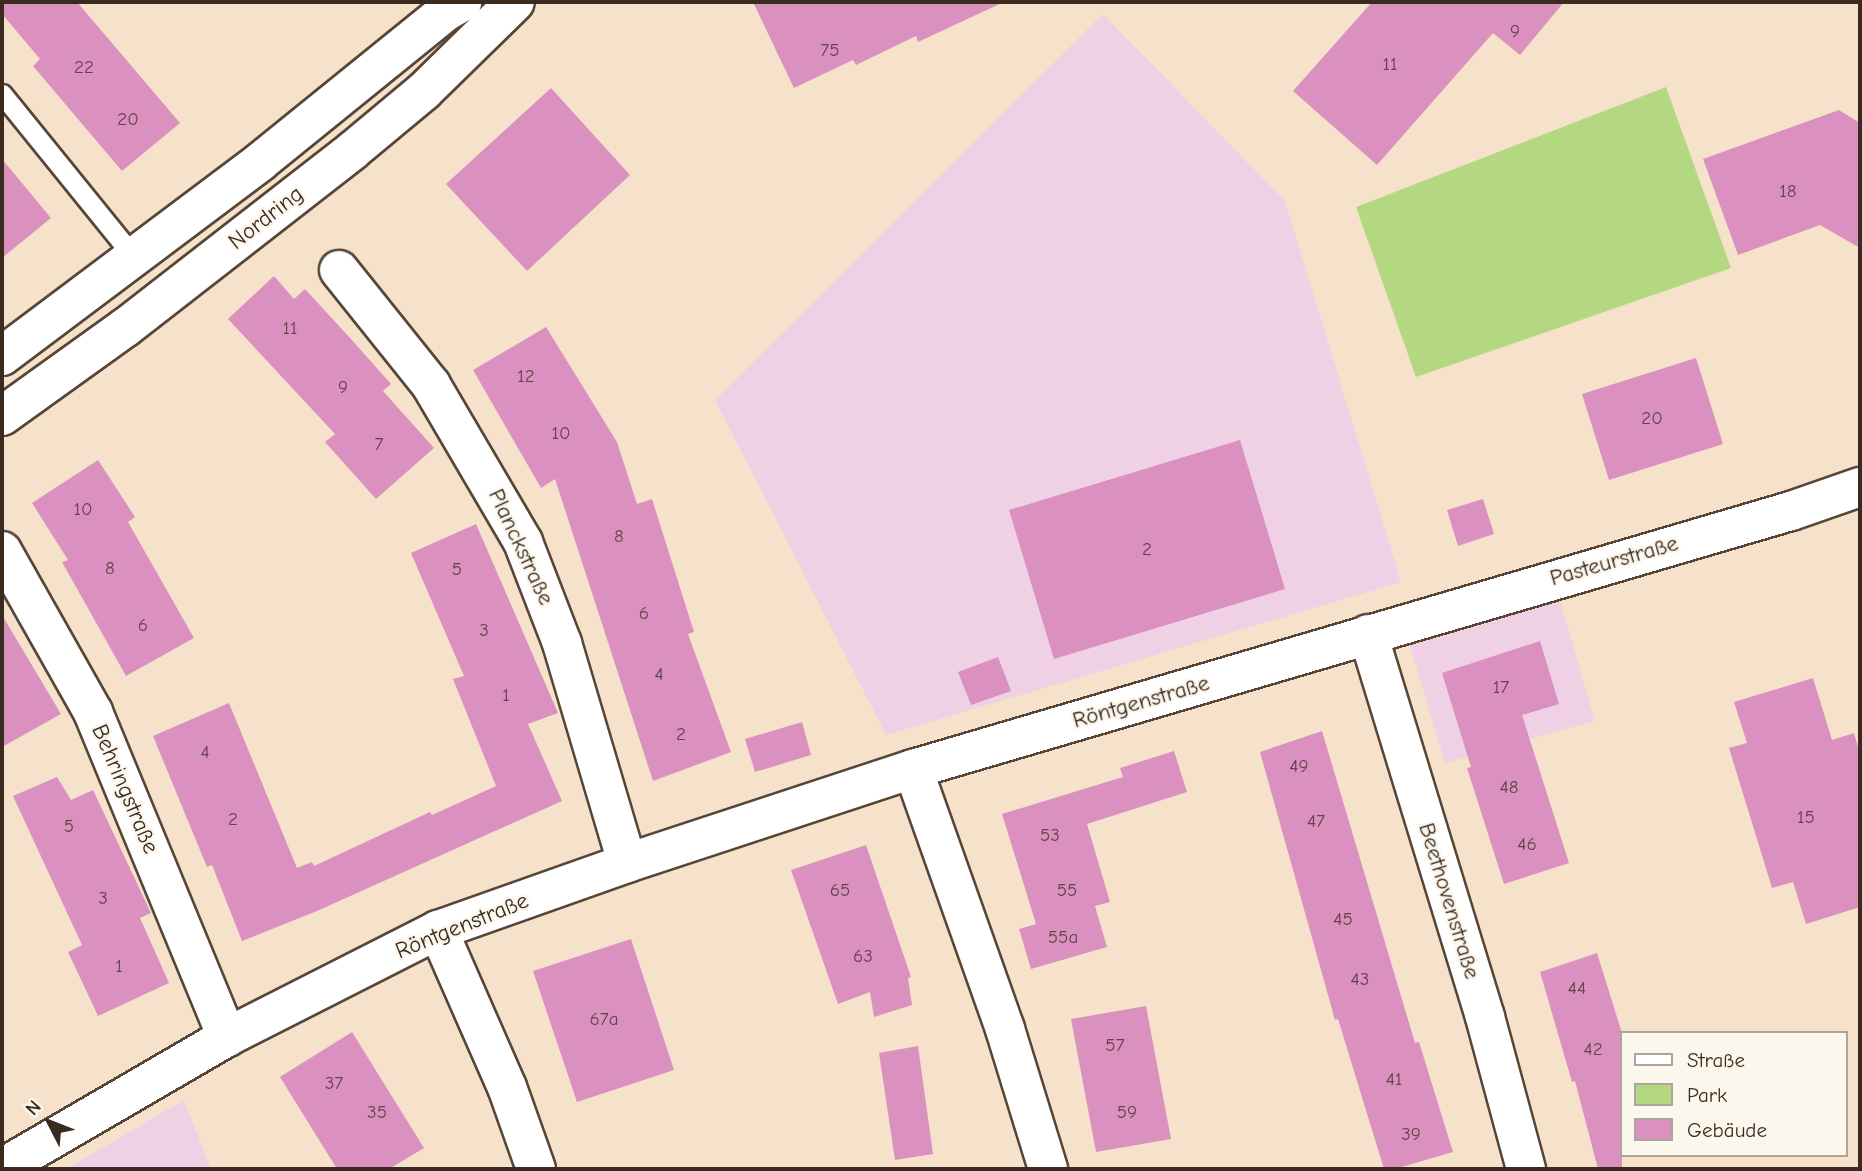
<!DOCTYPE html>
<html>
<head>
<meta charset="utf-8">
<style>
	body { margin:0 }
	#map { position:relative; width:1862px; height:1171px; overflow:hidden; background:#f6e2ca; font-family:"Comic Neue",sans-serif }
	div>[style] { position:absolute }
	.built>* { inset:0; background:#f0d0e4 }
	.green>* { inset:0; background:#b3d881 }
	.building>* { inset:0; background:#da91c0 }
	.roads { filter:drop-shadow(2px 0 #574638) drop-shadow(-2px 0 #574638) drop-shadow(0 2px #574638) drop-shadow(0 -2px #574638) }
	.lane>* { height:19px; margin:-9.5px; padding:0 9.5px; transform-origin:9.5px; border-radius:9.5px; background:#fff }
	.street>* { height:38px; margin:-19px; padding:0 19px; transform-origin:19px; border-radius:19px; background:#fff }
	span { translate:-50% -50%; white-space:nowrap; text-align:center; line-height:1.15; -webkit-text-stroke:5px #fbf7ec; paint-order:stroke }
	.number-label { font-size:19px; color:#634446 }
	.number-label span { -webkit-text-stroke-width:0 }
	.street-label { font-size:23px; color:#3b2a1e }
	.frame { position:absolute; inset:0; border:4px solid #3b2a1e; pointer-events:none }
	.legend { position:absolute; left:1620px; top:1031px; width:228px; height:126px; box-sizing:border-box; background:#fbf7ec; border:2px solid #aea59a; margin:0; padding:9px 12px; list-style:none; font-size:21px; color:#3b2a1e }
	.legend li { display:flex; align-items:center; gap:14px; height:35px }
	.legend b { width:35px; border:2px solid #aea59a }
	.north { position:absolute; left:14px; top:1087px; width:70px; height:70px; -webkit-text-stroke:5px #fbf7ec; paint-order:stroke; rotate:312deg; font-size:19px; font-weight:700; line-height:28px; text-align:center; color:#3b2a1e }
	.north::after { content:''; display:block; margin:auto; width:24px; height:32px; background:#3b2a1e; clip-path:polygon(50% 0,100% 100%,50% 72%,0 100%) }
</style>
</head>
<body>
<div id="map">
	<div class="built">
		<div style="clip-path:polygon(1103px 14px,1285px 201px,1401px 582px,886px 735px,715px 400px)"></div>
		<div style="clip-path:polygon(1560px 601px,1595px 721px,1445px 763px,1410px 646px)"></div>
		<div style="clip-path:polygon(184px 1100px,211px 1169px,66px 1169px)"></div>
	</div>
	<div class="green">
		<div style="clip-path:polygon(1666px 87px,1731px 268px,1416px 377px,1356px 207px)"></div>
	</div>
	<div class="building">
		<div style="clip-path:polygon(2px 2px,77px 2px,180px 123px,122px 171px,33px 66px,40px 59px,2px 14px)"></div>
		<div style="clip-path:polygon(753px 2px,1004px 2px,918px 42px,916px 36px,856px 65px,853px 60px,794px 88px)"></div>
		<div style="clip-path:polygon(1372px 2px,1564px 2px,1520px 55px,1493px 33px,1377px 165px,1293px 91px)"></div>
		<div style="clip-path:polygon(551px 88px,630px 175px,527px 271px,446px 184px)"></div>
		<div style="clip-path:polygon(1839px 110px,1860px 123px,1860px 248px,1820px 225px,1738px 255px,1703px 159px)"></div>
		<div style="clip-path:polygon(2px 159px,51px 218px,2px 258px)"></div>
		<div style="clip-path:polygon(274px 276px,294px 299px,305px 289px,351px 339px,391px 384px,383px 391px,434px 448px,376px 499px,325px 442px,335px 434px,228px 319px)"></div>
		<div style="clip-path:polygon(546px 327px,617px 442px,637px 504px,652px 499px,694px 632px,688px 634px,731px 752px,653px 781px,555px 479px,541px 488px,473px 370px)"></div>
		<div style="clip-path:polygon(1696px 358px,1723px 444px,1609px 480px,1582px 394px)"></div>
		<div style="clip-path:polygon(1240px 440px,1285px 589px,1054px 659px,1009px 510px)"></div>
		<div style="clip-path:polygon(98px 460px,135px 517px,128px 522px,194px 638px,126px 676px,62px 562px,68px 560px,32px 503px)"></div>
		<div style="clip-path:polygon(1483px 499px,1494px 534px,1458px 546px,1447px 510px)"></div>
		<div style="clip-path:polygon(476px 524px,558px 713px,528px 724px,562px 801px,317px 911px,242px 941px,212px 865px,207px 867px,153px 736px,229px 703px,297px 868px,312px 862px,314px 866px,430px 812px,432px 815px,496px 786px,453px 679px,464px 676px,411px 553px)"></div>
		<div style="clip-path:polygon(2px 615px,61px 714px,2px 747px)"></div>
		<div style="clip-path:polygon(1540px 641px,1559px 704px,1522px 715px,1569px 863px,1504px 884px,1467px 768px,1471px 767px,1442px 673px)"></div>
		<div style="clip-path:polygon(998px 657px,1011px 691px,971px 705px,958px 672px)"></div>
		<div style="clip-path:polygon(1813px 678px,1832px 740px,1854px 733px,1860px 754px,1860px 907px,1806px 924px,1793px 882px,1772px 888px,1729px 748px,1747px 743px,1734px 702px)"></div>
		<div style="clip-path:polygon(802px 722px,811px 755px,755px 772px,745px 739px)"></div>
		<div style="clip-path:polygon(1322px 731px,1415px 1043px,1419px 1042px,1453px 1152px,1395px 1169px,1384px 1169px,1338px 1019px,1335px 1020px,1260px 752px)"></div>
		<div style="clip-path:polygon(1174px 751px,1187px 792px,1087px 824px,1110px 902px,1095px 906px,1107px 947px,1031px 969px,1019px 929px,1036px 924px,1002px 814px,1123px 777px,1120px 768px)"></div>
		<div style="clip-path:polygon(57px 777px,71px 800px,93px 790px,151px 913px,140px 918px,169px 983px,98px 1016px,68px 952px,82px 945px,13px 796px)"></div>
		<div style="clip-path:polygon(866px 845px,911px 977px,908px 978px,912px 1005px,874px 1017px,870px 992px,838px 1004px,791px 870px)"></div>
		<div style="clip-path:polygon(631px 939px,674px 1070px,577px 1102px,533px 971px)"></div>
		<div style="clip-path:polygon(1597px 953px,1622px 1033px,1622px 1169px,1598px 1169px,1575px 1081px,1572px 1082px,1540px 972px)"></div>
		<div style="clip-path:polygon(1146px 1006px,1171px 1139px,1096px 1152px,1071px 1019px)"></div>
		<div style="clip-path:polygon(352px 1032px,424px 1148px,389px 1169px,337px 1169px,280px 1077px)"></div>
		<div style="clip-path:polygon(918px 1046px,933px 1154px,895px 1160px,879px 1053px)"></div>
	</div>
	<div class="roads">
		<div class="lane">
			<div style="left:2px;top:94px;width:210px;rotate:51deg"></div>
		</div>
		<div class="street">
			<div style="left:339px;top:270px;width:147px;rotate:51.3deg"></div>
			<div style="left:431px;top:385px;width:182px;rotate:59.6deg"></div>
			<div style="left:523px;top:542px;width:108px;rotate:68.9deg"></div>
			<div style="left:562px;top:643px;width:229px;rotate:73.5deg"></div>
			<div style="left:2px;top:356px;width:323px;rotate:-36.9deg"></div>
			<div style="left:260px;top:162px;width:238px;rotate:-39deg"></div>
			<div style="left:445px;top:12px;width:20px;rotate:-30deg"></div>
			<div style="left:2px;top:416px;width:153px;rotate:-35.7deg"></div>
			<div style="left:126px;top:327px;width:286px;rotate:-37.9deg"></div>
			<div style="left:352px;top:151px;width:94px;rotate:-39.8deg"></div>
			<div style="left:424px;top:91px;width:127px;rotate:-44.4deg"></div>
			<div style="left:2px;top:551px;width:185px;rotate:60.5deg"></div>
			<div style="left:93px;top:712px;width:352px;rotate:67.6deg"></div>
			<div style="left:1368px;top:634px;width:400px;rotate:73deg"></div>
			<div style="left:1485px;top:1017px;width:157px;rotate:74.9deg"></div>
			<div style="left:913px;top:769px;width:276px;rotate:70.5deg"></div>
			<div style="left:1005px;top:1029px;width:146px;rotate:72.9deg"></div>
			<div style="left:438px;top:930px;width:171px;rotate:66.3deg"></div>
			<div style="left:507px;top:1087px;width:87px;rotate:70.5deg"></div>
			<div style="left:2px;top:1168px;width:260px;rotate:-30.2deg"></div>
			<div style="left:227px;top:1037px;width:237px;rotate:-26.9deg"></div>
			<div style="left:438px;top:930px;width:201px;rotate:-19.5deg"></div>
			<div style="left:627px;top:863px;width:301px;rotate:-18.2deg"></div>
			<div style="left:913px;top:769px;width:915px;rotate:-16.38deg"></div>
			<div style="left:1791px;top:511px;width:73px;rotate:-19.2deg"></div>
		</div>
	</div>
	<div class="number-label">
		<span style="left:1515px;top:32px">9</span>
		<span style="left:830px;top:51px">75</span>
		<span style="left:1390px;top:65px">11</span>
		<span style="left:84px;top:68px">22</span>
		<span style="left:128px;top:120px">20</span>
		<span style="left:1788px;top:192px">18</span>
		<span style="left:290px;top:329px">11</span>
		<span style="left:526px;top:377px">12</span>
		<span style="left:343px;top:388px">9</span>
		<span style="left:1652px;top:419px">20</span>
		<span style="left:561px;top:434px">10</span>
		<span style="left:379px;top:445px">7</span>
		<span style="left:83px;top:510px">10</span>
		<span style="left:619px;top:537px">8</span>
		<span style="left:1147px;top:550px">2</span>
		<span style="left:110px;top:569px">8</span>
		<span style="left:457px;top:570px">5</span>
		<span style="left:644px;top:614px">6</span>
		<span style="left:143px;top:626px">6</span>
		<span style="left:484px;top:631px">3</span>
		<span style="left:659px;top:675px">4</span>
		<span style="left:1501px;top:688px">17</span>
		<span style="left:506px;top:696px">1</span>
		<span style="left:681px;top:735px">2</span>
		<span style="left:205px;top:753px">4</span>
		<span style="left:1299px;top:767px">49</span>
		<span style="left:1509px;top:788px">48</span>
		<span style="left:1806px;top:818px">15</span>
		<span style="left:233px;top:820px">2</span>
		<span style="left:1316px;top:822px">47</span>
		<span style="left:69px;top:827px">5</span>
		<span style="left:1050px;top:836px">53</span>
		<span style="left:1527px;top:845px">46</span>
		<span style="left:840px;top:891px">65</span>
		<span style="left:1067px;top:891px">55</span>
		<span style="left:103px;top:899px">3</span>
		<span style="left:1343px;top:920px">45</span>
		<span style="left:1063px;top:938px">55a</span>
		<span style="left:863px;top:957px">63</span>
		<span style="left:119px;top:967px">1</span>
		<span style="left:1360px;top:980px">43</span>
		<span style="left:1577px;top:989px">44</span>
		<span style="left:604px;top:1020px">67a</span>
		<span style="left:1115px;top:1046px">57</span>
		<span style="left:1593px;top:1050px">42</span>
		<span style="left:1394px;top:1080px">41</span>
		<span style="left:334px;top:1084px">37</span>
		<span style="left:377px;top:1113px">35</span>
		<span style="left:1127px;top:1113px">59</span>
		<span style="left:1411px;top:1135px">39</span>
	</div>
	<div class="street-label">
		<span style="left:266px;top:218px;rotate:-38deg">Nordring</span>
		<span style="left:521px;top:547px;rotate:65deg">Planckstraße</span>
		<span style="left:1614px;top:561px;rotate:-16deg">Pasteurstraße</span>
		<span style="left:1141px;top:702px;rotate:-16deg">Röntgenstraße</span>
		<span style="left:125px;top:789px;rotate:67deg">Behringstraße</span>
		<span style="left:1449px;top:901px;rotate:73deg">Beethovenstraße</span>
		<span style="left:462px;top:926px;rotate:-22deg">Röntgenstraße</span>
	</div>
	<div class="frame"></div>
	<ul class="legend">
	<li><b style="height:9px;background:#fff"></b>Straße</li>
	<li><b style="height:19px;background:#b3d881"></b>Park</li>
	<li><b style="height:19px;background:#da91c0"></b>Gebäude</li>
	</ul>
	<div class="north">N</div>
</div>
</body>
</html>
